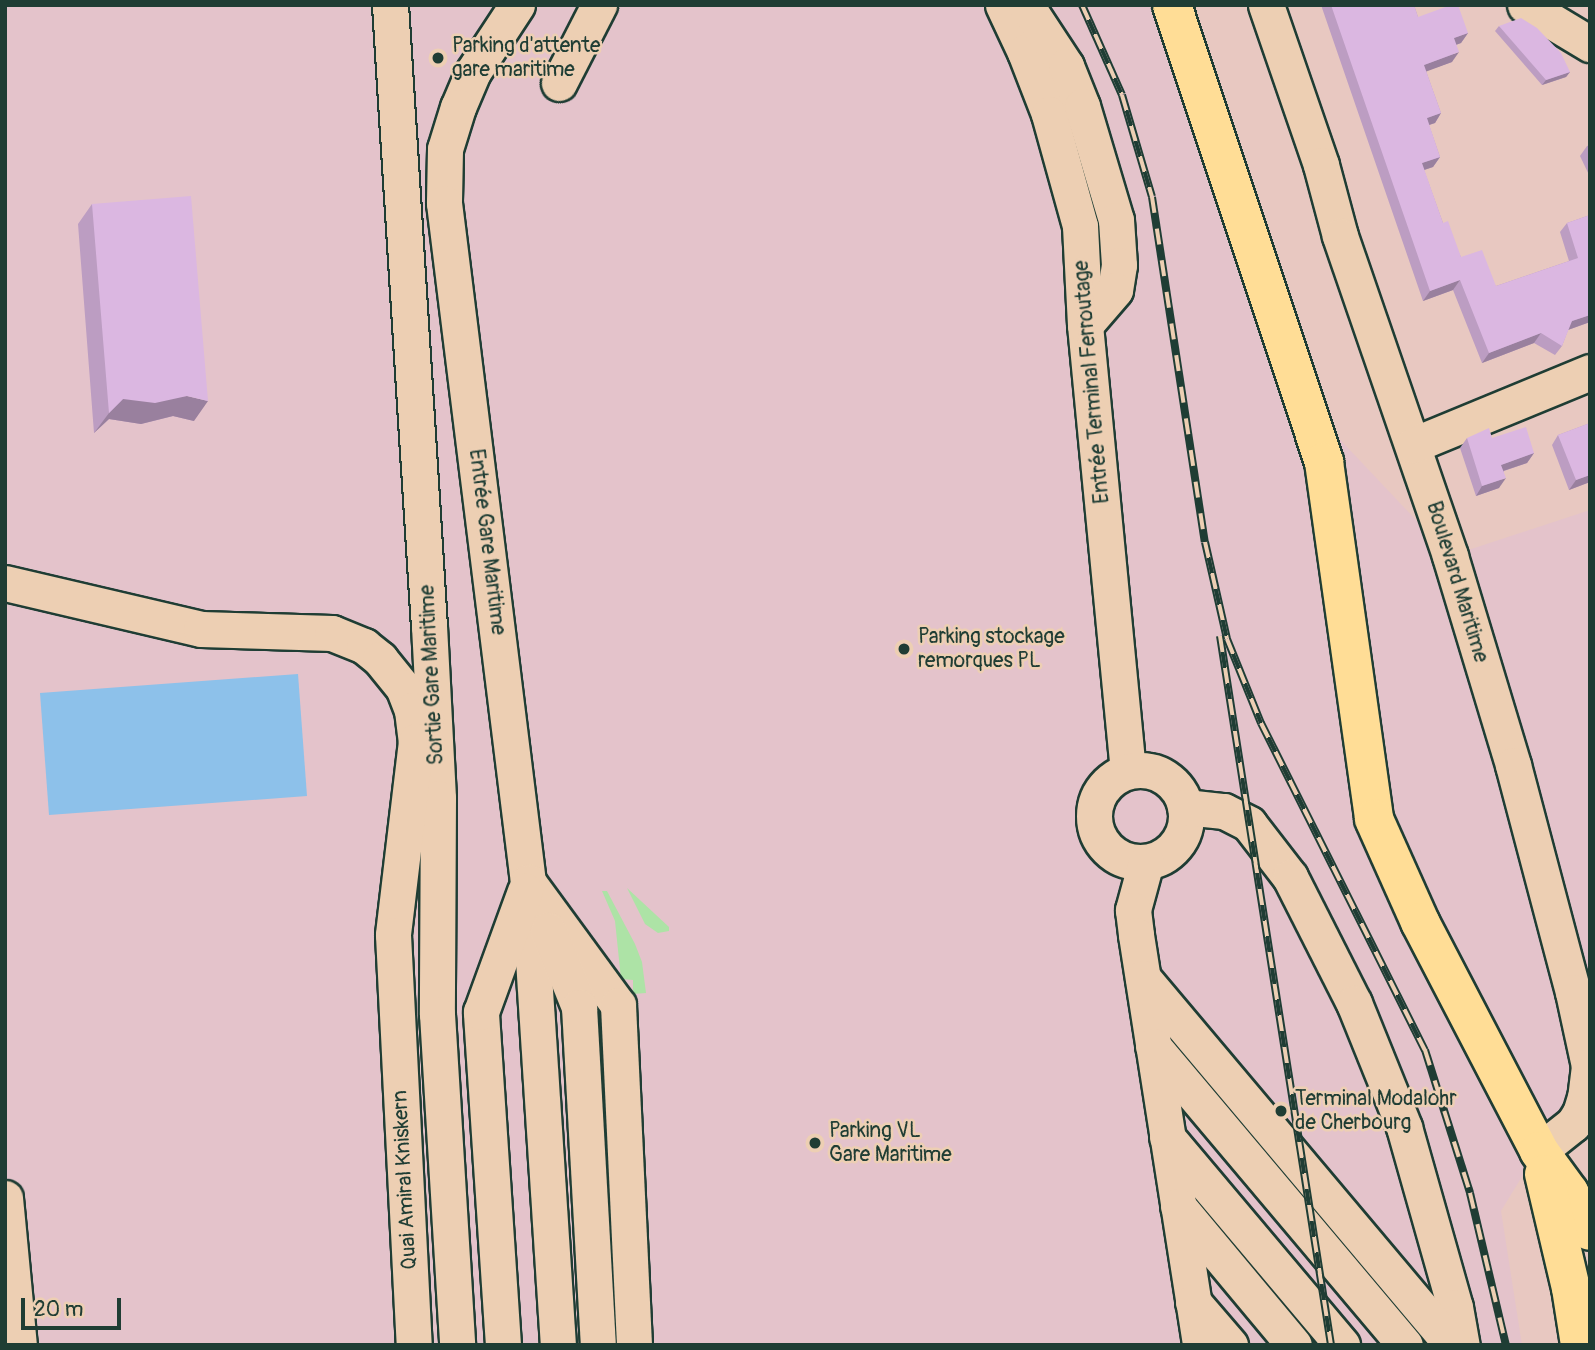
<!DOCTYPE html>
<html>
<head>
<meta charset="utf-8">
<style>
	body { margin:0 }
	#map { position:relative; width:1595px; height:1350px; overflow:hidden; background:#e8c8c1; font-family:Pangolin,sans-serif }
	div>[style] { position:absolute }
	.built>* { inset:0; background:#e4c3cb }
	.green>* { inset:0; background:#ade3a6 }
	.water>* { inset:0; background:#8dc1ea }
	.roads { filter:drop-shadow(2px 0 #1f3d34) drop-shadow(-2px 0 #1f3d34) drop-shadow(0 2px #1f3d34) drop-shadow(0 -2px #1f3d34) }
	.minor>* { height:35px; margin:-17.5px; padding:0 17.5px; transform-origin:17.5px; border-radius:17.5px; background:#edcfb3 }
	.minor>.ring { margin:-17.5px; padding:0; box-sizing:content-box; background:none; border:35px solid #edcfb3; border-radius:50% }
	.major>* { height:38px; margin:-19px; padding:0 19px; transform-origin:19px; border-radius:19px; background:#ffdd96 }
	.rail>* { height:8px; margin-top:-4px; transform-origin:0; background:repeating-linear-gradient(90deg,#edcfb3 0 16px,#1f3d34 0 32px); box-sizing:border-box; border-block:2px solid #1f3d34 }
	.wall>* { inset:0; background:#bc9dc2 }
	.shaded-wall>* { inset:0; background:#99809e }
	.building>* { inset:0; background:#dbb7e1 }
	.dots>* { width:19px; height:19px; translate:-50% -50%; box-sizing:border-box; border:4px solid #edcfb3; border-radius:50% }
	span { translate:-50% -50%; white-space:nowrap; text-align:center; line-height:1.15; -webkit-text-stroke:5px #edcfb3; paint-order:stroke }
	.poi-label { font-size:21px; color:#1f3d34 }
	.left { translate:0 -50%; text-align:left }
	.street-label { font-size:21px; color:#1f3d34 }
	.frame { position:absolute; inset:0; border:7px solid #1f3d34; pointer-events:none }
	.scale { position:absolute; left:21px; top:1298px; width:100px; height:32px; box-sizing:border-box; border:4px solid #1f3d34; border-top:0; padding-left:9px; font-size:21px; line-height:24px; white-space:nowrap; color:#1f3d34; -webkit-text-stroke:5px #edcfb3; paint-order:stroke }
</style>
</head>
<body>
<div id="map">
	<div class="built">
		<div style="clip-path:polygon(5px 5px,1192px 5px,1331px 430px,1450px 556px,1590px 510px,1590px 1070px,1589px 1067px,1501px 1211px,1522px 1345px,5px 1345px)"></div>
	</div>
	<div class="green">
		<div style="clip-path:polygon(627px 888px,669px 927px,669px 931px,658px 933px,645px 924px)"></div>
		<div style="clip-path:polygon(602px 891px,607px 891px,635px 944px,642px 962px,646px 993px,633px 994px,633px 980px,621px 979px,615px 921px)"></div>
	</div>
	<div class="water">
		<div style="clip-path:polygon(298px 674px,307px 796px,49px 815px,40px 693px)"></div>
	</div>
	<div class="roads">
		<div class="minor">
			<div style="left:390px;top:5px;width:622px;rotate:86.41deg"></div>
			<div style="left:429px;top:626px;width:172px;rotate:87deg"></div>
			<div style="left:438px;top:798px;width:216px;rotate:90.3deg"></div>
			<div style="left:437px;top:1014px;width:332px;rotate:86.5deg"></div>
			<div style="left:517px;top:5px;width:80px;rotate:123.3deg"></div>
			<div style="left:473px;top:72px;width:38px;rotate:113deg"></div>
			<div style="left:458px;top:107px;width:44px;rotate:107.2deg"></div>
			<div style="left:445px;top:149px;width:54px;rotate:91.1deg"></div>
			<div style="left:444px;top:203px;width:684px;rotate:82.95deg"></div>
			<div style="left:528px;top:882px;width:464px;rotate:86.3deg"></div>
			<div style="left:1003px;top:5px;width:52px;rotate:64.9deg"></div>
			<div style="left:1025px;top:52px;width:66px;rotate:68.8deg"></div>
			<div style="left:1049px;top:114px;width:116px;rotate:74.5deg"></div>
			<div style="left:1080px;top:226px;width:99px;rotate:87.1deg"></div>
			<div style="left:1085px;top:325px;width:448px;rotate:84.5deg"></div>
			<div style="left:1026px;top:5px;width:73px;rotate:56.7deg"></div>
			<div style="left:1066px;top:66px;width:43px;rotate:68.2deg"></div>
			<div style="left:1082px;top:106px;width:119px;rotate:73.4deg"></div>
			<div style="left:1116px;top:220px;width:45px;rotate:86.2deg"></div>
			<div style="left:1119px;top:265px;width:25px;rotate:99deg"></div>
			<div style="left:1115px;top:290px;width:46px;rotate:130.6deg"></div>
			<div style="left:1266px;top:5px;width:169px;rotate:71deg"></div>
			<div style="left:1321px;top:165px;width:73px;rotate:75deg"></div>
			<div style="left:1340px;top:236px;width:338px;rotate:71deg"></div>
			<div style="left:1450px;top:556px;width:218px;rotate:73.2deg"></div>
			<div style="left:1513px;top:765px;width:235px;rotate:75.2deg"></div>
			<div style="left:1573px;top:992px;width:76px;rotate:77.8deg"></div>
			<div style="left:1589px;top:1066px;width:31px;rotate:97deg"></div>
			<div style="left:1585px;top:1097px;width:17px;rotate:107deg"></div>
			<div style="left:1580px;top:1113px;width:13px;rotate:122deg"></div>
			<div style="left:1573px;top:1124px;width:43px;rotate:141.5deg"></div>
			<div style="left:1525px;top:5px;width:76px;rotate:31deg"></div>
			<div style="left:559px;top:83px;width:88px;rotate:-62.9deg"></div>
			<div style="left:1413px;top:445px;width:191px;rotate:-22.4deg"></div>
			<div style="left:5px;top:583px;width:201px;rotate:13.2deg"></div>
			<div style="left:201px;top:629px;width:131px;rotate:1.7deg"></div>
			<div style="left:332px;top:633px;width:35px;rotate:22deg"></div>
			<div style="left:364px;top:646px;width:21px;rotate:39deg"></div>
			<div style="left:380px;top:659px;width:36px;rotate:51deg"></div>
			<div style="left:403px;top:687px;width:25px;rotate:69deg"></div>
			<div style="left:412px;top:710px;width:31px;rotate:83deg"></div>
			<div style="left:416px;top:741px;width:195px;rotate:96.8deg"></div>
			<div style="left:393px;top:935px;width:411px;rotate:87.1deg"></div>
			<div class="ring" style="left:1094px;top:770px;width:57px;height:57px"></div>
			<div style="left:1185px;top:807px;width:39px;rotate:6deg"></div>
			<div style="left:1224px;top:811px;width:28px;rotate:27deg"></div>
			<div style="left:1249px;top:824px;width:67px;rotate:52.3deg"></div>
			<div style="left:1290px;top:877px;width:141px;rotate:63.1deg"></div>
			<div style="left:1354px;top:1003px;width:134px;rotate:68deg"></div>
			<div style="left:1404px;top:1127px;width:187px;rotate:74.2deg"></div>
			<div style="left:1455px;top:1307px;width:39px;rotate:80deg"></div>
			<div style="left:1146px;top:862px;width:50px;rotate:105.2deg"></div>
			<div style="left:1133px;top:910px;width:25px;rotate:83deg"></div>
			<div style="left:1136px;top:935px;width:415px;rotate:81.1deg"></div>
			<div style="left:528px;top:882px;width:152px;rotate:53.8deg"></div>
			<div style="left:618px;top:1005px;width:340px;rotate:87.3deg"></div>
			<div style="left:548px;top:930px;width:83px;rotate:68.1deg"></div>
			<div style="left:579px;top:1007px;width:339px;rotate:86.8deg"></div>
			<div style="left:1143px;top:978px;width:480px;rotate:49.9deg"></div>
			<div style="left:1153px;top:1046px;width:391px;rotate:49.9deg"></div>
			<div style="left:1167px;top:1137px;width:272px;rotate:49.9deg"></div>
			<div style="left:5px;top:1198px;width:148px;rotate:84.6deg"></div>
			<div style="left:1178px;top:1206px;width:181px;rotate:50.2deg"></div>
			<div style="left:1193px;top:1302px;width:57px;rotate:49.3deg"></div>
			<div style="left:503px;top:1345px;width:334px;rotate:-93.8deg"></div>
			<div style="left:481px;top:1012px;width:129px;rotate:-70deg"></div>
		</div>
		<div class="major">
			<div style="left:1172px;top:5px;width:482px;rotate:71.6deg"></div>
			<div style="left:1324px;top:462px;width:360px;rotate:82deg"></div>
			<div style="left:1374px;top:819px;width:113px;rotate:65.9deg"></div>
			<div style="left:1420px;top:922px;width:258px;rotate:62.5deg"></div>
			<div style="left:1539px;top:1151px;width:51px;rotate:53.8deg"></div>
			<div style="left:1569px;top:1192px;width:44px;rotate:61.7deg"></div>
			<div style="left:1544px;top:1174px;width:117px;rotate:76.7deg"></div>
			<div style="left:1571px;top:1288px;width:58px;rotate:81deg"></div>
		</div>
	</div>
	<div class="rail">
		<div style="left:1082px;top:5px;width:98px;rotate:66deg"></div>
		<div style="left:1122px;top:95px;width:106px;rotate:73.6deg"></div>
		<div style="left:1152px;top:197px;width:349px;rotate:81.3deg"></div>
		<div style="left:1205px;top:542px;width:99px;rotate:77.2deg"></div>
		<div style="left:1227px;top:639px;width:91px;rotate:68deg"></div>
		<div style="left:1261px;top:723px;width:366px;rotate:63.4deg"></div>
		<div style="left:1425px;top:1050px;width:150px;rotate:72.5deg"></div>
		<div style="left:1470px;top:1193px;width:156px;rotate:76.7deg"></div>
		<div style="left:1220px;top:636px;width:718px;rotate:81.1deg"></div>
	</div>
	<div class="wall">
		<div style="clip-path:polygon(1321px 5px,1414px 5px,1418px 17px,1468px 33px,1461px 43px,1456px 45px,1452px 62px,1426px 71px,1441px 113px,1435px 123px,1429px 125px,1440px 157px,1433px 167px,1424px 170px,1443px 223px,1461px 257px,1496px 286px,1569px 261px,1560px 232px,1567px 223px,1590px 215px,1590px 322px,1568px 330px,1562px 346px,1555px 355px,1534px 343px,1482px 363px,1453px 290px,1423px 301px)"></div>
		<div style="clip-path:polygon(1499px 26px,1570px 72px,1566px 77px,1542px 85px,1495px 31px)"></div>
		<div style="clip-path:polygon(1590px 145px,1590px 177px,1580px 156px,1587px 146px)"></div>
		<div style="clip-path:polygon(92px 204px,194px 421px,173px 416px,141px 424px,109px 419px,94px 433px,78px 224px)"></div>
		<div style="clip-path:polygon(1590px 423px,1590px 482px,1569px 490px,1552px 445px,1558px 435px)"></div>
		<div style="clip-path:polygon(1467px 438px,1534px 453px,1527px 463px,1504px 471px,1499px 488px,1476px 496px,1460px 448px)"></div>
	</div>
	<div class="shaded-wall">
		<div style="clip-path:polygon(1468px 33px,1461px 43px,1447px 48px,1454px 38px)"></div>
		<div style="clip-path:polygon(1459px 52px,1452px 62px,1417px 75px,1424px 65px)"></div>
		<div style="clip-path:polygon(1570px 72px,1566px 77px,1542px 85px,1546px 80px)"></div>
		<div style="clip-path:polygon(1441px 113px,1435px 123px,1420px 128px,1427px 118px)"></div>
		<div style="clip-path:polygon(1440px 157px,1433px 167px,1415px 173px,1422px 163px)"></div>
		<div style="clip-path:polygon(1460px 280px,1453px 290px,1423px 301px,1430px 291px)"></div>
		<div style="clip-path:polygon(1590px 315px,1590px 322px,1565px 331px,1572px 321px)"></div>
		<div style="clip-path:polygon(1541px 333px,1534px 343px,1482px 363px,1489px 353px)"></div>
		<div style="clip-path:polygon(187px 396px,208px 401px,194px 421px,173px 416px,141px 424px,109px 419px,94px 433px,109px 413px,123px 399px)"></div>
		<div style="clip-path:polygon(1534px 453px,1527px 463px,1494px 474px,1501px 465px)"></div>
		<div style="clip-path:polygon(1590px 475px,1590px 482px,1569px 490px,1576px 480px)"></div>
		<div style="clip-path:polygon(1506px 478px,1499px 488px,1476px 496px,1482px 486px)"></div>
	</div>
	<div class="building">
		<div style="clip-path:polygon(1331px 5px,1414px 5px,1418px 17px,1451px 5px,1458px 5px,1468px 33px,1454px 38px,1459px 52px,1424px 65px,1441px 113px,1427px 118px,1440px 157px,1422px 163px,1443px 223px,1448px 221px,1461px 257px,1482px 250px,1496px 286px,1578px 258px,1567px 223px,1590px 215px,1590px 315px,1572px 321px,1562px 346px,1541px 333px,1489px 353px,1460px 280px,1430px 291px)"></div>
		<div style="clip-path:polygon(1521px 18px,1537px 28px,1561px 53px,1570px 72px,1546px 80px,1499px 26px)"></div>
		<div style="clip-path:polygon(191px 196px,208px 401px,187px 396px,155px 403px,123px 399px,109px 413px,92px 204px)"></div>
		<div style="clip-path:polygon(1590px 423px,1590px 475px,1576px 480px,1558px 435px)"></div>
		<div style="clip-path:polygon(1526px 427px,1534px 453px,1501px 465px,1506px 478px,1482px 486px,1467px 438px,1489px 428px,1492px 438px)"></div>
	</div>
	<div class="dots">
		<div style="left:438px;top:58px;background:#1f3d34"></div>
		<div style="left:904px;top:649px;background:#1f3d34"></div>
		<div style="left:1281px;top:1111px;background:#1f3d34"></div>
		<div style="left:815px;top:1143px;background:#1f3d34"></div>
	</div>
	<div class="poi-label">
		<span class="left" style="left:452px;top:58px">Parking d'attente<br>gare maritime</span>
		<span class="left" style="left:918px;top:649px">Parking stockage<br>remorques PL</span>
		<span class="left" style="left:1295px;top:1111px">Terminal Modalohr<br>de Cherbourg</span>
		<span class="left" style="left:829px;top:1143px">Parking VL<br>Gare Maritime</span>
	</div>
	<div class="street-label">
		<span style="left:1092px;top:382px;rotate:-95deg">Entrée Terminal Ferroutage</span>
		<span style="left:487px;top:542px;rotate:83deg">Entrée Gare Maritime</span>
		<span style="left:1457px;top:582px;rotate:73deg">Boulevard Maritime</span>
		<span style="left:432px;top:675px;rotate:-93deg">Sortie Gare Maritime</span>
		<span style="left:405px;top:1180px;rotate:-93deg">Quai Amiral Kniskern</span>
	</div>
	<div class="frame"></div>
	<div class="scale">20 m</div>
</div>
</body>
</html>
